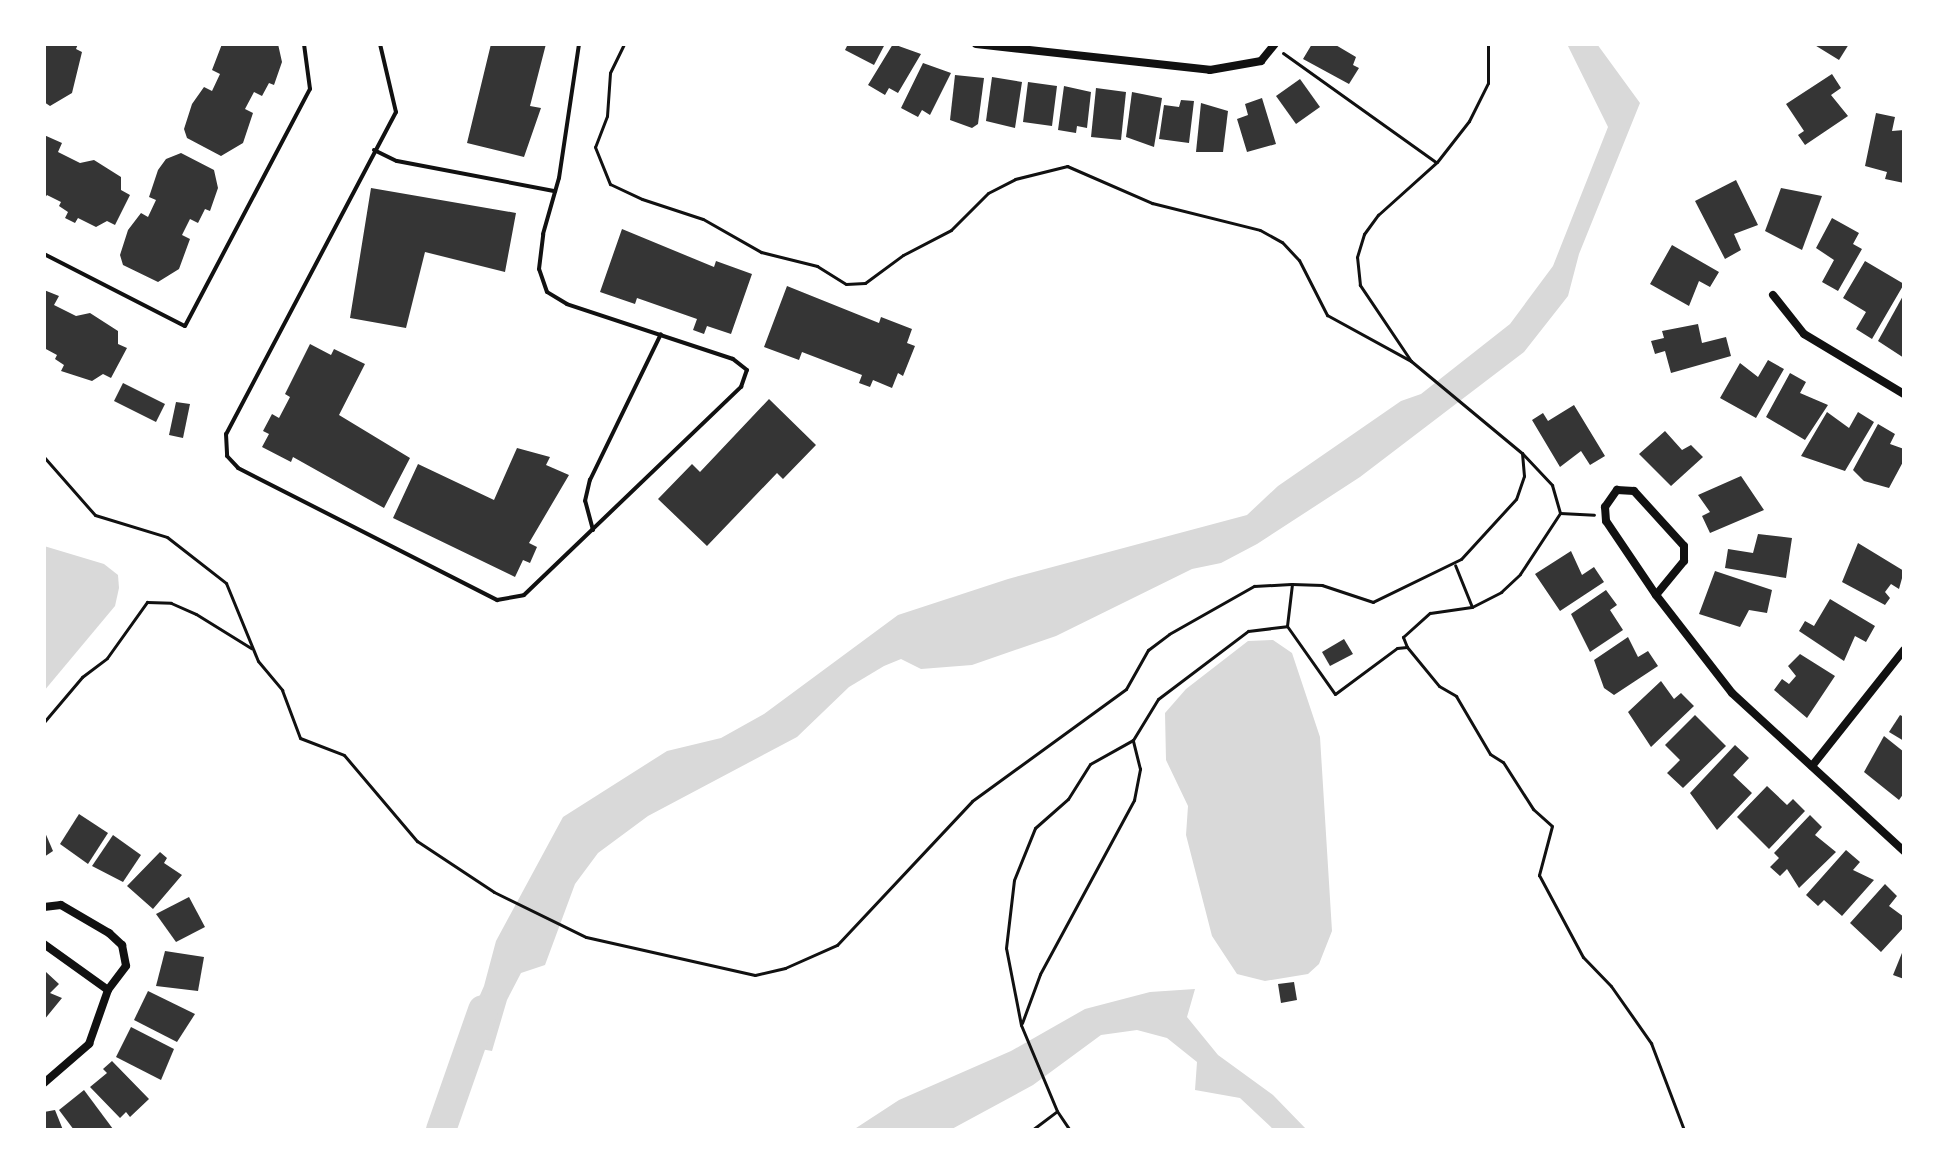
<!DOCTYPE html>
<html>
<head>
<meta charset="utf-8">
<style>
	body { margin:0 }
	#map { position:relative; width:1948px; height:1174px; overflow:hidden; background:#fff; font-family:Mulish,sans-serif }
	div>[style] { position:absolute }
	.water>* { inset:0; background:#d9d9d9 }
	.stream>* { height:5px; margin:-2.5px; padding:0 2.5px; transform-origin:2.5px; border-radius:2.5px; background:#d9d9d9 }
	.river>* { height:30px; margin:-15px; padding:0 15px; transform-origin:15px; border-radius:15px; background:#d9d9d9 }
	.building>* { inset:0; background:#353535 }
	.path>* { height:3px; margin:-1.5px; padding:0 1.5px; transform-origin:1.5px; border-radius:1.5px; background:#111 }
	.service>* { height:4px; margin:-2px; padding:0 2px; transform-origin:2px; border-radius:2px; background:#111 }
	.minor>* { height:8px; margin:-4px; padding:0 4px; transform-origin:4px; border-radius:4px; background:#111 }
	span { translate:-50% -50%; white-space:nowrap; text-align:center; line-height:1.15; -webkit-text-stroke:6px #fff; paint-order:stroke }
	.frame { position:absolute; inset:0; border:46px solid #fff; pointer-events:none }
</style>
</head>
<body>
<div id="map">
	<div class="water">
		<div style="clip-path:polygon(1567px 44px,1597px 44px,1640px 103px,1579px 254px,1568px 296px,1524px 352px,1360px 477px,1257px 544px,1221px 563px,1192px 569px,1056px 636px,972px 665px,921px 669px,901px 659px,884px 666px,849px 687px,797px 737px,648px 816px,598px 853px,575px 884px,545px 965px,521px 973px,507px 1000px,492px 1051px,458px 1045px,484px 986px,496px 941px,563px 817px,667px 751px,721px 738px,764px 714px,898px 615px,1008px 579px,1247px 515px,1278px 486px,1401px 401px,1421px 394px,1510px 324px,1553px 266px,1608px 127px)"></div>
		<div style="clip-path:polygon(44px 546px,104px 564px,118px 575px,119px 588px,115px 606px,44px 691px)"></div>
		<div style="clip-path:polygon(1273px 640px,1292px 653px,1320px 737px,1332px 931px,1319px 964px,1308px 974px,1265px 981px,1237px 974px,1212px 936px,1186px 835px,1188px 806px,1166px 760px,1165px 713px,1186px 689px,1248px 641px)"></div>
		<div style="clip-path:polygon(1195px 989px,1187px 1017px,1218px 1055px,1273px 1095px,1307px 1130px,1274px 1130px,1240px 1098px,1195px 1090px,1197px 1062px,1167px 1038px,1137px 1030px,1101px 1035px,1033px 1085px,950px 1130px,853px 1130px,899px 1100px,1011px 1051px,1085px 1009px,1150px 992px)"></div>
	</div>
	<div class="stream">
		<div style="left:442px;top:1126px;width:11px;rotate:22deg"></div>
	</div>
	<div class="river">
		<div style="left:441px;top:1130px;width:127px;rotate:-70.7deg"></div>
	</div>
	<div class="building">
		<div style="clip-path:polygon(44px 44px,78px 44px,76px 49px,82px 52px,72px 93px,50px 106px,44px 102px)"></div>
		<div style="clip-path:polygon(222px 44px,278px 44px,282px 62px,274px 85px,269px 83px,262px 96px,254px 92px,245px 109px,253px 113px,243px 143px,221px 156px,187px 138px,184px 129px,192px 104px,204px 87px,212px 91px,220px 74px,212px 70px)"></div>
		<div style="clip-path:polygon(491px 44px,546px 44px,530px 106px,541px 108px,524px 157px,467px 143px)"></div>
		<div style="clip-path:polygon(848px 44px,885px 44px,874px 65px,845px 50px)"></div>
		<div style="clip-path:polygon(893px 44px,921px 54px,898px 93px,889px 88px,885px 95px,868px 85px)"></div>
		<div style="clip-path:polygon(1312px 44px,1334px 44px,1356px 57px,1353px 65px,1359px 68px,1349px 84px,1303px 59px)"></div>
		<div style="clip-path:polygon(1813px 44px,1849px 44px,1839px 60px)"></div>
		<div style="clip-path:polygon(923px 63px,951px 73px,930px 115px,922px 110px,918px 117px,901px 108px)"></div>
		<div style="clip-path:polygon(1832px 74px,1841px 88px,1831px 95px,1848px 116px,1805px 145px,1798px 135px,1804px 131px,1786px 104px)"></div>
		<div style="clip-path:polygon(955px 75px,984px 78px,978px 124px,972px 128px,950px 120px)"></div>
		<div style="clip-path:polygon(992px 77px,1022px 82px,1015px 128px,986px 121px)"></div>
		<div style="clip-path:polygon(1300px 79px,1320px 107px,1296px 124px,1276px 96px)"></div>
		<div style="clip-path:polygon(1028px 82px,1057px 86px,1052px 126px,1023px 122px)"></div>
		<div style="clip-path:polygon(1064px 86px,1091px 92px,1087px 128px,1077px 126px,1076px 133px,1058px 130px)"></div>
		<div style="clip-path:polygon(1096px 88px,1126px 92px,1121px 140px,1091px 137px)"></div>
		<div style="clip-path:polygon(1132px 92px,1162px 98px,1154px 147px,1126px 137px)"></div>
		<div style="clip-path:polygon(1262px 98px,1276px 144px,1247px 152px,1237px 119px,1248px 115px,1245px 104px)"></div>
		<div style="clip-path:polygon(1181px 100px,1194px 101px,1189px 143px,1159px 139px,1164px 105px,1179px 107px)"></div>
		<div style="clip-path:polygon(1201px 103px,1228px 111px,1223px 152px,1196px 152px)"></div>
		<div style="clip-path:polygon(1876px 113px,1895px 117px,1892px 131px,1904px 130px,1904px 183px,1885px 179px,1887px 172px,1865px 166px)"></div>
		<div style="clip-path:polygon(44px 135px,62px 143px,58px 152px,80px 163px,94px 160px,121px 177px,121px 190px,130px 195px,115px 225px,107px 221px,96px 227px,78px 218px,75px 223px,65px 218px,68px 212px,59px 206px,61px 202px,47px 195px,44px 199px)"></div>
		<div style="clip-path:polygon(181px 153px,214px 170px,218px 188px,210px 211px,205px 209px,198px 223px,190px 219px,182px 235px,190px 239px,179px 269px,158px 282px,123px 265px,120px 255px,128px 230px,141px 213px,148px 217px,156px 200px,149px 197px,158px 170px,166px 159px)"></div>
		<div style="clip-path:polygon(1736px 180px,1758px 225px,1734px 234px,1741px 250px,1725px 259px,1695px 201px)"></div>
		<div style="clip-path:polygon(371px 188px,516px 213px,505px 272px,425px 252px,406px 328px,350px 318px)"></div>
		<div style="clip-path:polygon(1781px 188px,1822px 196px,1802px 250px,1765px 231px)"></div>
		<div style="clip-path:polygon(1832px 218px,1859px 233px,1853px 244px,1862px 249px,1838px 291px,1822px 282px,1834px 260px,1816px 248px)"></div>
		<div style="clip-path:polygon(622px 229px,714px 267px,716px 261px,752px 274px,731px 334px,707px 326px,704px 334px,693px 330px,697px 319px,637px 298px,635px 304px,600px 292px)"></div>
		<div style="clip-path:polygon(1672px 245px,1719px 272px,1710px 287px,1699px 281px,1689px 306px,1650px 284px)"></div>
		<div style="clip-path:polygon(1865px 261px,1904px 284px,1872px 339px,1856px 329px,1866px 312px,1843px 298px)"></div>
		<div style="clip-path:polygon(787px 286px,879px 323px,881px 317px,912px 329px,907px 343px,915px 346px,903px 376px,898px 373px,892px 388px,873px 380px,870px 387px,859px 383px,862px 375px,802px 352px,799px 360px,764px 347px)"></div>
		<div style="clip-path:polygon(44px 290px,59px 296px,54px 305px,76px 316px,90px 313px,118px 331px,118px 344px,127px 348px,111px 378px,103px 374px,92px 381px,61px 371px,64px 365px,55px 359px,57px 355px,44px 348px)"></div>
		<div style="clip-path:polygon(1904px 294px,1904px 358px,1878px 341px)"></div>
		<div style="clip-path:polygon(1698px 324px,1702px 343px,1726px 337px,1731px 356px,1671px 373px,1665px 351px,1655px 354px,1651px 341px,1664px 338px,1662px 331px)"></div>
		<div style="clip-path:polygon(310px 344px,331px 355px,334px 349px,365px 364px,339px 415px,410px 458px,384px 508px,293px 457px,291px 462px,262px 447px,269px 434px,263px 431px,272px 414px,279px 418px,290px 397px,285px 394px)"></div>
		<div style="clip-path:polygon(1768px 360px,1784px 369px,1756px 418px,1720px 398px,1740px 363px,1758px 377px)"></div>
		<div style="clip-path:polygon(1790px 373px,1806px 382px,1800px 393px,1828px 405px,1805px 440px,1766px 417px)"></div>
		<div style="clip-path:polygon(123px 383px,165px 404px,156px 422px,114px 401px)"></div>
		<div style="clip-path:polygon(769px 399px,816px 445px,783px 479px,777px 473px,707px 546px,658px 499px,692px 464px,700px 472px)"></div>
		<div style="clip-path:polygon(176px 402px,190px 404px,183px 438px,169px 435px)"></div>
		<div style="clip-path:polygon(1574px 405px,1605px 456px,1590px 465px,1581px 451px,1560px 467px,1532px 420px,1543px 413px,1548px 421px)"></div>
		<div style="clip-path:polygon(1827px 412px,1849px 428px,1858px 412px,1874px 422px,1845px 471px,1801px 456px)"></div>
		<div style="clip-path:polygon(1878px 424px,1895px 434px,1890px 444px,1904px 449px,1904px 460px,1889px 488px,1864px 481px,1853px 470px)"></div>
		<div style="clip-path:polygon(1665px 431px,1682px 450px,1691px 445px,1703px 457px,1671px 486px,1639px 454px)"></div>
		<div style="clip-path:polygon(517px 448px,550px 457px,546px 465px,569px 475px,529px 543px,537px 547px,530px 563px,523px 560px,515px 577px,393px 518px,418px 464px,494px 500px)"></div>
		<div style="clip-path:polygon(1741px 476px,1764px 510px,1710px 533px,1702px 516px,1710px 512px,1698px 495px)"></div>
		<div style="clip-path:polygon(1758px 534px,1792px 538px,1786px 578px,1725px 568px,1728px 549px,1753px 553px)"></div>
		<div style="clip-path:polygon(1858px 543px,1904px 571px,1899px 589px,1891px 584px,1885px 592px,1890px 598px,1885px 605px,1842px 582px)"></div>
		<div style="clip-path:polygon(1571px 551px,1582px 575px,1594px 567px,1604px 582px,1560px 611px,1535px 574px)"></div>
		<div style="clip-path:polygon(1715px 571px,1772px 590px,1767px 613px,1749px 610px,1740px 627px,1699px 614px)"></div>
		<div style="clip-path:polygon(1606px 590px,1617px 605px,1610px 610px,1623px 630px,1590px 652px,1571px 614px)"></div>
		<div style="clip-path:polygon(1830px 599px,1875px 626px,1866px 642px,1855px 636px,1844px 661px,1799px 631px,1805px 621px,1814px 626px)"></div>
		<div style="clip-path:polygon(1628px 637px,1638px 657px,1648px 651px,1658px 666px,1614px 695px,1604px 688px,1594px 660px)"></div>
		<div style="clip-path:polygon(1344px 639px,1353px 654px,1330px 666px,1322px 652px)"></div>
		<div style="clip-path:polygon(1800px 654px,1835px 676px,1807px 718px,1774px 690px,1782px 679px,1789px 684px,1796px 676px,1788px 666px)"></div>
		<div style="clip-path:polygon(1661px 681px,1674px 699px,1681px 693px,1694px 706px,1651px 747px,1628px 712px)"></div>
		<div style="clip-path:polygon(1695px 715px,1726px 746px,1683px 788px,1667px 773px,1680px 760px,1665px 745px)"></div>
		<div style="clip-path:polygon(1900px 715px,1904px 717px,1904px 741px,1889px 732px)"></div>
		<div style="clip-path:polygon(1884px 736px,1904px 752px,1904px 793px,1899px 800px,1864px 772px)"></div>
		<div style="clip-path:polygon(1735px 745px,1749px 758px,1733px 775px,1752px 793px,1717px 830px,1690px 793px)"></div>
		<div style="clip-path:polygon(1767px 786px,1787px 805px,1793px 799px,1805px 811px,1769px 849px,1737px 817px)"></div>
		<div style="clip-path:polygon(79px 814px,108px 833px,88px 864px,60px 844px)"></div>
		<div style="clip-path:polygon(1810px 815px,1822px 827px,1815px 835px,1836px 852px,1799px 888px,1787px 869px,1780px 876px,1770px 867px,1779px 858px,1774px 853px)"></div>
		<div style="clip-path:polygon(44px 830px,53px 851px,44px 857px)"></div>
		<div style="clip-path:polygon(113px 835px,141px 855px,123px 882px,92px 866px)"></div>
		<div style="clip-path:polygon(1846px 850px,1860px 862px,1853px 870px,1874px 880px,1842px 916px,1824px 900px,1818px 906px,1806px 895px)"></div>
		<div style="clip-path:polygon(160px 852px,167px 858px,164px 863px,182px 875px,153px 909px,127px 886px)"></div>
		<div style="clip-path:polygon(1885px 884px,1897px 896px,1889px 906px,1904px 917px,1904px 927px,1881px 952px,1850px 923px)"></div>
		<div style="clip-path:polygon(189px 897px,205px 927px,176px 942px,156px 914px)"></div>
		<div style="clip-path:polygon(1904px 948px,1904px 979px,1893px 975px)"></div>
		<div style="clip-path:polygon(165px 951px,204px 957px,198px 991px,156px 986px)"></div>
		<div style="clip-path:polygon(46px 972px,59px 984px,50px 993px,62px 998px,44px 1020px)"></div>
		<div style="clip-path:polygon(1294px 982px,1297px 1000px,1281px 1003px,1278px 984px)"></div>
		<div style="clip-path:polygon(148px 991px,195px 1014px,177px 1042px,134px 1020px)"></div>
		<div style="clip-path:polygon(131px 1027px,174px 1049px,161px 1080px,116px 1057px)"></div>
		<div style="clip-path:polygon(112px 1061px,149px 1099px,130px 1117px,126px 1112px,120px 1118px,90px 1087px,107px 1073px,103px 1069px)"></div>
		<div style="clip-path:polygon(84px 1090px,113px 1129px,112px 1130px,74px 1130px,59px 1110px)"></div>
		<div style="clip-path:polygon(55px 1110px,63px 1130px,44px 1130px,44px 1112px)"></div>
	</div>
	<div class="path">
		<div style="left:624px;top:44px;width:32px;rotate:116deg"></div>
		<div style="left:610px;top:73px;width:43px;rotate:94deg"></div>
		<div style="left:607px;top:116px;width:33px;rotate:111deg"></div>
		<div style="left:595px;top:147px;width:40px;rotate:68deg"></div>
		<div style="left:610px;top:184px;width:35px;rotate:25deg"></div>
		<div style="left:642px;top:199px;width:64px;rotate:18.2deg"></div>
		<div style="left:703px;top:219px;width:67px;rotate:29.6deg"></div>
		<div style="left:761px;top:252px;width:58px;rotate:14deg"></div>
		<div style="left:817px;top:266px;width:34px;rotate:32deg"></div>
		<div style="left:846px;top:284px;width:19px;rotate:-3deg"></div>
		<div style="left:865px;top:283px;width:47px;rotate:-36.4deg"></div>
		<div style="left:903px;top:255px;width:54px;rotate:-27.5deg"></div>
		<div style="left:951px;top:230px;width:52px;rotate:-45deg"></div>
		<div style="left:988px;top:193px;width:30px;rotate:-27deg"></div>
		<div style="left:1015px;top:179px;width:54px;rotate:-14deg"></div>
		<div style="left:1067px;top:166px;width:93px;rotate:23.5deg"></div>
		<div style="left:1152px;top:203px;width:111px;rotate:14deg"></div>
		<div style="left:1260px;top:230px;width:25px;rotate:29deg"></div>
		<div style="left:1282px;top:242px;width:25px;rotate:47deg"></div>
		<div style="left:1299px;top:260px;width:62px;rotate:63deg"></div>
		<div style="left:1327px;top:315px;width:96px;rotate:28.7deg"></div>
		<div style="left:1411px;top:361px;width:144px;rotate:39.7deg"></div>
		<div style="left:1522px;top:453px;width:23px;rotate:85deg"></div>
		<div style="left:1524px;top:476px;width:24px;rotate:109deg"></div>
		<div style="left:1516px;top:499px;width:81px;rotate:132.5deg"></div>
		<div style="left:1461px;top:559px;width:98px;rotate:154deg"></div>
		<div style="left:1373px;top:602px;width:54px;rotate:-161.6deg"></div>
		<div style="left:1322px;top:585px;width:30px;rotate:-178deg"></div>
		<div style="left:1292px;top:584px;width:42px;rotate:96.8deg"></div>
		<div style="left:1287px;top:626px;width:83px;rotate:54.8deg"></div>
		<div style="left:1335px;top:694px;width:77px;rotate:-36.6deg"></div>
		<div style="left:1397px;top:648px;width:10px;rotate:-6deg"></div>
		<div style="left:1407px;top:647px;width:50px;rotate:50.6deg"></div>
		<div style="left:1439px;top:686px;width:20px;rotate:30deg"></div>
		<div style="left:1456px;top:696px;width:67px;rotate:59.6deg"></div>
		<div style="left:1490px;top:754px;width:15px;rotate:32deg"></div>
		<div style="left:1503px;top:762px;width:56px;rotate:57.4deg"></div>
		<div style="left:1533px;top:809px;width:25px;rotate:42deg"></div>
		<div style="left:1552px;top:826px;width:51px;rotate:104.9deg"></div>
		<div style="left:1539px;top:875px;width:93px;rotate:61.8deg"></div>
		<div style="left:1583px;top:957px;width:40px;rotate:46deg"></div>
		<div style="left:1611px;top:986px;width:70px;rotate:54.9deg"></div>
		<div style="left:1651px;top:1043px;width:93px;rotate:69.2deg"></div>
		<div style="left:1283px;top:53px;width:188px;rotate:35.5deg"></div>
		<div style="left:1411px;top:361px;width:92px;rotate:-123.9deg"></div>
		<div style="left:1360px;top:285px;width:28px;rotate:-96deg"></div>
		<div style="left:1357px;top:257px;width:24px;rotate:-73deg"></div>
		<div style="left:1364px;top:234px;width:24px;rotate:-54deg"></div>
		<div style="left:1378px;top:215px;width:79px;rotate:-41.9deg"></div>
		<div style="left:1437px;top:162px;width:52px;rotate:-52deg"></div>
		<div style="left:1469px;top:121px;width:42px;rotate:-63.4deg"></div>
		<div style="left:1488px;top:83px;width:39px;rotate:-90deg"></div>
		<div style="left:1522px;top:453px;width:44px;rotate:46.8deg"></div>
		<div style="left:1552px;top:485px;width:29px;rotate:74deg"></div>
		<div style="left:1560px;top:513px;width:34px;rotate:3deg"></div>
		<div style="left:44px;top:457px;width:77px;rotate:48.7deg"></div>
		<div style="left:95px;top:515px;width:75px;rotate:17deg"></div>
		<div style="left:167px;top:537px;width:75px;rotate:37.9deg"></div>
		<div style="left:226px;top:583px;width:84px;rotate:67.7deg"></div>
		<div style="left:258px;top:661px;width:38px;rotate:50deg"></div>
		<div style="left:282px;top:690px;width:51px;rotate:69.4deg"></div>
		<div style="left:300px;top:738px;width:47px;rotate:21.1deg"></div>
		<div style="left:344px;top:755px;width:113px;rotate:49.7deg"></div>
		<div style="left:417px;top:841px;width:92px;rotate:33.5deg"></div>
		<div style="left:494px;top:892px;width:102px;rotate:26.1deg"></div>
		<div style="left:586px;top:937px;width:173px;rotate:12.7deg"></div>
		<div style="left:755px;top:975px;width:31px;rotate:-13deg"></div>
		<div style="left:785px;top:968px;width:57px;rotate:-23.9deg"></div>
		<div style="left:837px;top:945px;width:197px;rotate:-46.8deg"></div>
		<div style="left:972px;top:801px;width:190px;rotate:-36deg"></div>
		<div style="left:1126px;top:689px;width:45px;rotate:-60.6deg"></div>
		<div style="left:1148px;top:650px;width:26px;rotate:-37deg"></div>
		<div style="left:1169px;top:634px;width:98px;rotate:-29.5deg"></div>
		<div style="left:1254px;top:586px;width:37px;rotate:-3deg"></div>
		<div style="left:1472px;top:607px;width:33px;rotate:-27deg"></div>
		<div style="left:1501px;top:592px;width:26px;rotate:-43deg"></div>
		<div style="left:1520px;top:574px;width:73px;rotate:-56.7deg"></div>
		<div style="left:1407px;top:647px;width:11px;rotate:-112deg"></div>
		<div style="left:1403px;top:637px;width:36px;rotate:-42deg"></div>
		<div style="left:1430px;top:613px;width:42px;rotate:-8.1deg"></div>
		<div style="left:1472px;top:607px;width:45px;rotate:-112deg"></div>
		<div style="left:44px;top:722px;width:59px;rotate:-49.8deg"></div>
		<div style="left:82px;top:677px;width:31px;rotate:-37deg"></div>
		<div style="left:107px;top:658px;width:69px;rotate:-54.5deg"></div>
		<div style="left:147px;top:602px;width:24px;rotate:2deg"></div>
		<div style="left:171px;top:603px;width:27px;rotate:24deg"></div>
		<div style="left:196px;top:614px;width:65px;rotate:31.7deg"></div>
		<div style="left:1022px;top:1023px;width:52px;rotate:-69.8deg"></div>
		<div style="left:1040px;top:974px;width:198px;rotate:-61.6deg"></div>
		<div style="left:1134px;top:800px;width:32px;rotate:-79deg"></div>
		<div style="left:1140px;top:769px;width:30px;rotate:-104deg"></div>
		<div style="left:1057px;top:1111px;width:23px;rotate:56deg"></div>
		<div style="left:1032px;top:1130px;width:31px;rotate:-37deg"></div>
		<div style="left:1057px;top:1111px;width:93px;rotate:-112.7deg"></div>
		<div style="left:1021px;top:1025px;width:78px;rotate:-101deg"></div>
		<div style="left:1006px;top:948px;width:68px;rotate:-83.3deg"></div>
		<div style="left:1014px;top:880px;width:56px;rotate:-68deg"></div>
		<div style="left:1035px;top:828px;width:44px;rotate:-41.3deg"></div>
		<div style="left:1068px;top:799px;width:41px;rotate:-57.8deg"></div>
		<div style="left:1090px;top:764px;width:49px;rotate:-29.2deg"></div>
		<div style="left:1133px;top:740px;width:48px;rotate:-58.6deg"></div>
		<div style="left:1158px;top:699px;width:113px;rotate:-37.1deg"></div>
		<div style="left:1248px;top:631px;width:39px;rotate:-7deg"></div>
	</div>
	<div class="service">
		<div style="left:380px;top:44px;width:70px;rotate:76.8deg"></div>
		<div style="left:396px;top:112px;width:364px;rotate:117.8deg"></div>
		<div style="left:226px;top:434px;width:22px;rotate:87deg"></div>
		<div style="left:227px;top:456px;width:16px;rotate:47deg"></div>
		<div style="left:238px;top:468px;width:291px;rotate:27deg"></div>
		<div style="left:497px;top:600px;width:27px;rotate:-10deg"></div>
		<div style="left:524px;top:595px;width:301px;rotate:-43.8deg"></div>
		<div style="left:741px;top:387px;width:18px;rotate:-71deg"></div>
		<div style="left:747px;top:370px;width:18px;rotate:-142deg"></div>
		<div style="left:733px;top:359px;width:175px;rotate:-161.7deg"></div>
		<div style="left:567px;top:304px;width:23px;rotate:-149deg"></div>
		<div style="left:547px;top:292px;width:24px;rotate:-109deg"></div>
		<div style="left:539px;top:269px;width:35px;rotate:-83deg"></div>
		<div style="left:543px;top:234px;width:58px;rotate:-74.1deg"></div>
		<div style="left:559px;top:178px;width:135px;rotate:-81.5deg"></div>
		<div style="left:374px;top:150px;width:25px;rotate:26deg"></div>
		<div style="left:397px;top:161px;width:161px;rotate:10.8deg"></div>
		<div style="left:44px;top:254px;width:158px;rotate:27.1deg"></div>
		<div style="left:185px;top:326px;width:268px;rotate:-62.2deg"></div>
		<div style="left:310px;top:89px;width:45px;rotate:-97.6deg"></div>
		<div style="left:593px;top:530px;width:30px;rotate:-105deg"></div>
		<div style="left:585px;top:501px;width:22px;rotate:-77deg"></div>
		<div style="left:590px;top:480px;width:162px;rotate:-64.1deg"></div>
	</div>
	<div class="minor">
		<div style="left:976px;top:44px;width:235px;rotate:6.3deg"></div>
		<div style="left:1210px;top:70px;width:52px;rotate:-10deg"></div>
		<div style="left:1261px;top:61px;width:22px;rotate:-51deg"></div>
		<div style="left:1773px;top:295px;width:50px;rotate:51.5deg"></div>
		<div style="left:1804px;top:334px;width:117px;rotate:31deg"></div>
		<div style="left:1617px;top:490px;width:17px;rotate:3deg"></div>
		<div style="left:1634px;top:491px;width:74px;rotate:47.7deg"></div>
		<div style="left:1684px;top:546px;width:15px;rotate:90deg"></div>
		<div style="left:1684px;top:561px;width:44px;rotate:129.5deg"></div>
		<div style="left:1656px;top:595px;width:89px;rotate:-124deg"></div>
		<div style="left:1606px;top:521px;width:14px;rotate:-94deg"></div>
		<div style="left:1605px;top:507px;width:21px;rotate:-55deg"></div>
		<div style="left:1656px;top:595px;width:124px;rotate:52.2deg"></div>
		<div style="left:1732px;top:693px;width:234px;rotate:42.6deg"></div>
		<div style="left:1812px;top:766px;width:148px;rotate:-51.6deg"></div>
		<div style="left:44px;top:907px;width:17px;rotate:-7deg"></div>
		<div style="left:61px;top:905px;width:56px;rotate:30.3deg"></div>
		<div style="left:109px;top:933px;width:18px;rotate:43deg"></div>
		<div style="left:122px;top:945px;width:21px;rotate:79deg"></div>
		<div style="left:126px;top:966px;width:30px;rotate:127deg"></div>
		<div style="left:108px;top:990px;width:79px;rotate:-144.3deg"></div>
		<div style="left:44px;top:1083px;width:60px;rotate:-40.9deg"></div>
		<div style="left:89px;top:1044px;width:57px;rotate:-70.6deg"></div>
	</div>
	<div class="frame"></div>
</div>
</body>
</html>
